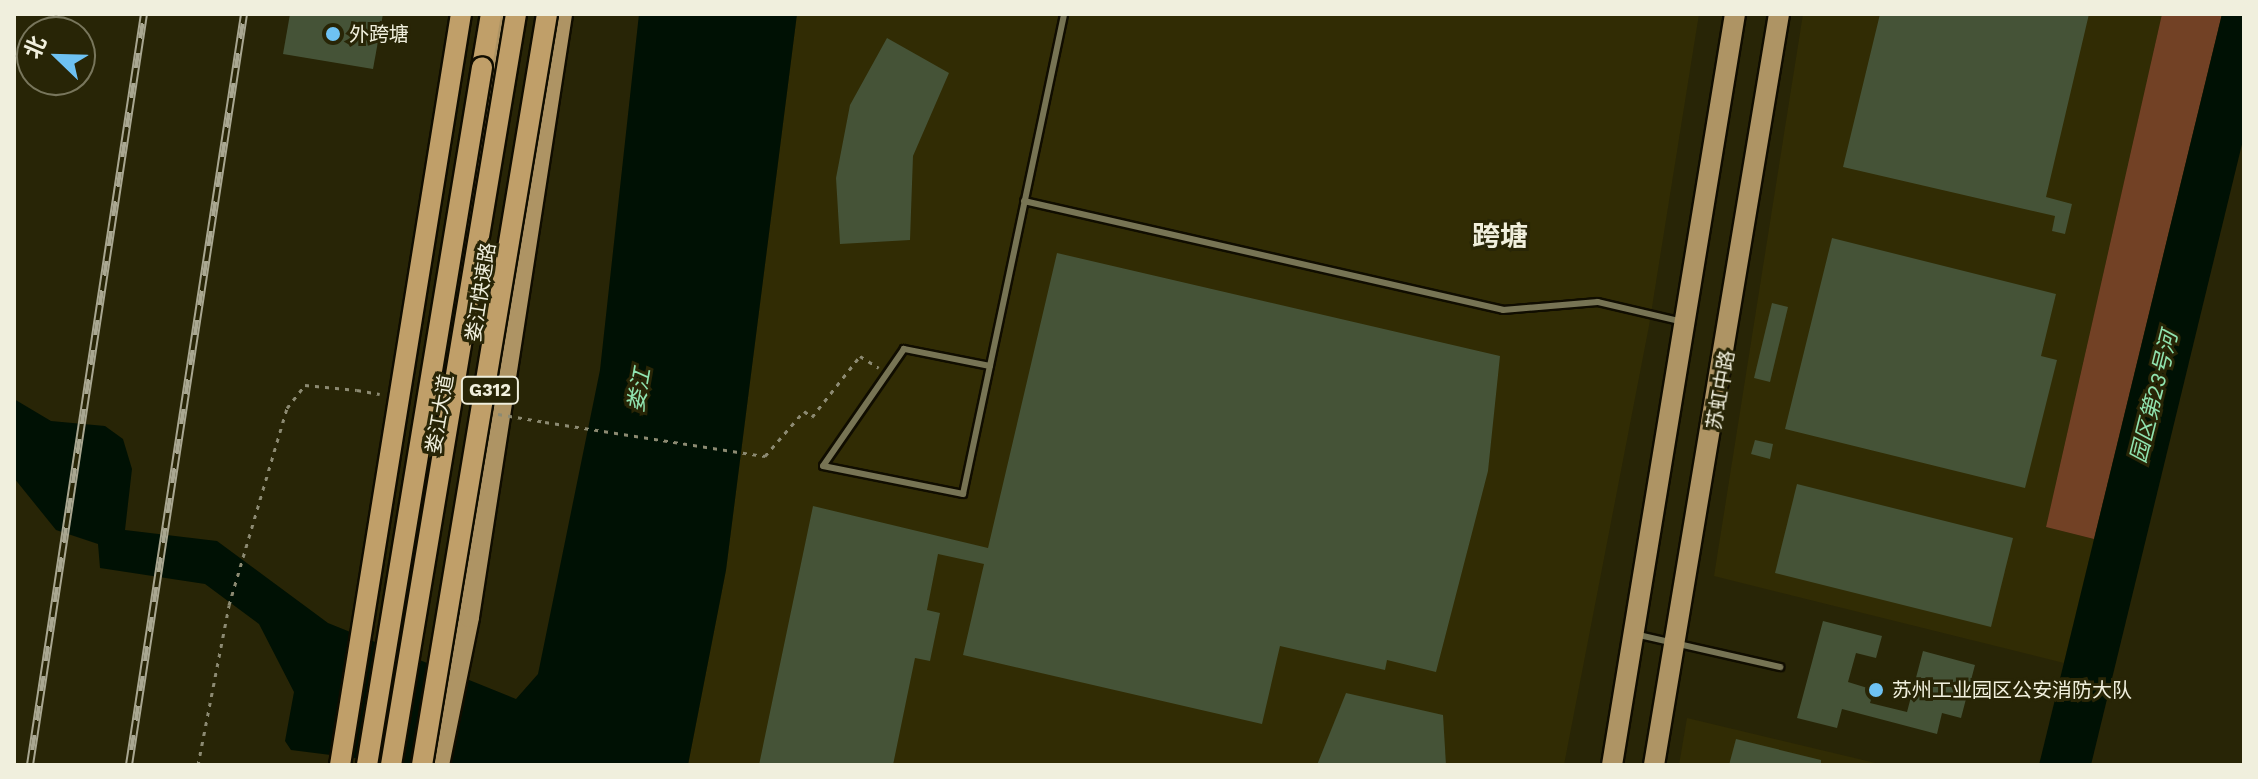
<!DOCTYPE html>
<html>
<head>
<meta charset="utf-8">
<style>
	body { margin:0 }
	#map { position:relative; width:2258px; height:779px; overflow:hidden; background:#282506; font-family:"Work Sans","Noto Sans SC",sans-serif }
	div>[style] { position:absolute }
	.built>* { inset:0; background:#312c04 }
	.forest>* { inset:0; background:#724125 }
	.water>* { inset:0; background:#001104 }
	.building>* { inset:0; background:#455337 }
	.path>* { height:3px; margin-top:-1.5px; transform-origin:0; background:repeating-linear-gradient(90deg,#8c8a72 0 4px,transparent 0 10px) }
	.roads { filter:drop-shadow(2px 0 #100d00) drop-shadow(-2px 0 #100d00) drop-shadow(0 2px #100d00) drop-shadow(0 -2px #100d00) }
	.service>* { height:6px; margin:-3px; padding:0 3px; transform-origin:3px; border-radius:3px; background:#777454 }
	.primary>* { height:20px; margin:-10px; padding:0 10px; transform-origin:10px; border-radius:10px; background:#ae9464 }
	.trunk>* { height:20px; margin:-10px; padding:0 10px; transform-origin:10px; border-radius:10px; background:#c09f69 }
	.rail>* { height:8px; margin-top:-4px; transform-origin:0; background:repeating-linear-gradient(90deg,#282506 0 15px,#a9a791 0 30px); box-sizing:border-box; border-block:2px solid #a9a791 }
	.path-bridge>* { height:3px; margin-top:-1.5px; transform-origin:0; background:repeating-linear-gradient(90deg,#8c8a72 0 4px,transparent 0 10px) }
	.bridges { filter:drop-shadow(2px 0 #100d00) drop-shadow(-2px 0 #100d00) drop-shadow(0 2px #100d00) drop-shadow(0 -2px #100d00) }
	.trunk-bridge>* { height:20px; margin:-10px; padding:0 10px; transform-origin:10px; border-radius:10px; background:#c09f69 }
	.dots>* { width:22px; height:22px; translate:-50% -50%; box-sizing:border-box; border:4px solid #282506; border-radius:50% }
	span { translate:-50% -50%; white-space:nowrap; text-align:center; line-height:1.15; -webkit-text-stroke:6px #282506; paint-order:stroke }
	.shield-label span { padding:2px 6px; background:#282506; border:2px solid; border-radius:6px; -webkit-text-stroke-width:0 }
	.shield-label { font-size:18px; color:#f0efdd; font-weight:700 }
	.poi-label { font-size:20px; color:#f0efdd }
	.left { translate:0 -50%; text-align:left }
	.street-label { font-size:20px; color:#f0efdd }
	.water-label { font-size:22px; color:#90e4b0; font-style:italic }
	.district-label { font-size:28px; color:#f0efdd; font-weight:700 }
	.frame { position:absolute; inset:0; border:16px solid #f0efdd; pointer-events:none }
	.north { position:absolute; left:16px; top:16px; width:80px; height:80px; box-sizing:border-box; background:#282506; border:2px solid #78765c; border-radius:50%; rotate:293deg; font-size:22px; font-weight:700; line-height:32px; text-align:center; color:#f0efdd }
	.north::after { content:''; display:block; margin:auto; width:28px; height:36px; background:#6ec2f3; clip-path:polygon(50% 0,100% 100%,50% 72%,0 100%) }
</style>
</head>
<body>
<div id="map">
	<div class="built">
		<div style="clip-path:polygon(797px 14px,1699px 14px,1649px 326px,1564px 765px,688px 765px,726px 570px)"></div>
		<div style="clip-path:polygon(1803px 14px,2162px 14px,2046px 527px,2094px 539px,2064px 663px,1714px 576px)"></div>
		<div style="clip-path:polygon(1687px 718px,1884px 765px,1679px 765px)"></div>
	</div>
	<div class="forest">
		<div style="clip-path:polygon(2162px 14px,2222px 14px,2094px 539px,2046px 527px)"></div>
	</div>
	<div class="water">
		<div style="clip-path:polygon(639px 14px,797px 14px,726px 570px,688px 765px,410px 765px,291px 750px,285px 741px,294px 692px,259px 624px,205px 584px,100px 568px,98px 544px,56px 530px,14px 478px,14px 399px,51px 421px,105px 426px,123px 439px,132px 469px,125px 530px,217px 541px,328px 623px,516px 699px,538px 674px,600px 370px)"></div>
		<div style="clip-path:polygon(2222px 14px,2244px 14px,2244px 136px,2091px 765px,2039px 765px)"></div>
	</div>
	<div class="building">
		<div style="clip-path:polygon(290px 14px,383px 14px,373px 69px,283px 54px)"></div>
		<div style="clip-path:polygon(1880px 14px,2089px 14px,2046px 197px,2072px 204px,2065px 234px,2052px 231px,2055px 216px,1843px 167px)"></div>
		<div style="clip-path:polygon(887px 38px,949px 73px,913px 156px,910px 240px,840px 244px,836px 178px,850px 105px)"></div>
		<div style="clip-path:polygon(1832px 238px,2056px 294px,2041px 356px,2057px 360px,2025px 488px,1785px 429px)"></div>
		<div style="clip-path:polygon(1057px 253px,1500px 356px,1488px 471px,1436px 672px,1387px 660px,1385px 670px,1280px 646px,1262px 724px,963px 655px,984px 564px,938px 554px,927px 610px,940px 613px,930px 661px,915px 658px,893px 765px,759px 765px,813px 506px,988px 548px)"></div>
		<div style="clip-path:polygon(1772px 303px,1788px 307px,1770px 382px,1754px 378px)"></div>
		<div style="clip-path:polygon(1755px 440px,1773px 444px,1770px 459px,1751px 454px)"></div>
		<div style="clip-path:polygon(1797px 484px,2013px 538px,1991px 627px,1775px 573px)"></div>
		<div style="clip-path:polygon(1823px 621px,1882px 636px,1876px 658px,1856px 653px,1848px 682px,1874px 690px,1870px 703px,1907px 712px,1923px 651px,1975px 665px,1961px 718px,1942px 713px,1937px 734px,1842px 709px,1837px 728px,1797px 718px)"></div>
		<div style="clip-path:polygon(1346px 693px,1443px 715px,1446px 765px,1317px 765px)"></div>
		<div style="clip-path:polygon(1736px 739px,1821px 760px,1821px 765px,1729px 765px)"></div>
	</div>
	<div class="path">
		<div style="left:545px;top:422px;width:223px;rotate:8.8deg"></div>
		<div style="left:765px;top:456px;width:60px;rotate:-49.1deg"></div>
		<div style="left:804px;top:411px;width:10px;rotate:37deg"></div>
		<div style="left:812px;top:417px;width:78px;rotate:-51.8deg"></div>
		<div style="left:860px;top:356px;width:22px;rotate:32deg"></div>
		<div style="left:198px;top:765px;width:163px;rotate:-79deg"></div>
		<div style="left:229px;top:605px;width:205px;rotate:-73.6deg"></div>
		<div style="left:287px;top:408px;width:29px;rotate:-52deg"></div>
		<div style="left:305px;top:385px;width:52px;rotate:5.5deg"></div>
	</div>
	<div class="roads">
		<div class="service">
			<div style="left:1024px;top:201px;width:491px;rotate:12.8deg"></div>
			<div style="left:1503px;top:310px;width:95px;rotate:-4.8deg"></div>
			<div style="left:1598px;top:302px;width:83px;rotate:13.2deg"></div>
			<div style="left:990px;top:366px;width:88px;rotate:-168.8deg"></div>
			<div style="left:904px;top:349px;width:142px;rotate:124.7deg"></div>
			<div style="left:823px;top:466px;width:143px;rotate:11.3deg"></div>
			<div style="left:963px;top:494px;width:491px;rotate:-78.1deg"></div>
			<div style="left:1639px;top:635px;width:145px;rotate:12.8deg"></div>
		</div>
		<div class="primary">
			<div style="left:450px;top:354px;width:344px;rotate:-81.5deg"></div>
			<div style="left:382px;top:732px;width:204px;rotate:-79.2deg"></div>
			<div style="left:439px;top:765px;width:151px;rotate:-78.5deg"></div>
			<div style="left:469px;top:617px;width:610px;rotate:-81.23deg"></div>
			<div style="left:1612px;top:765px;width:761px;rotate:-80.7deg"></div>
			<div style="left:1654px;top:765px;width:761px;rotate:-80.55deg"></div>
		</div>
		<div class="trunk">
			<div style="left:482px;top:67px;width:54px;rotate:-80.4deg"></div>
		</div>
	</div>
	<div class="rail">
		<div style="left:30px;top:765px;width:760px;rotate:-81.37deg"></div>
		<div style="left:129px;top:765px;width:760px;rotate:-81.29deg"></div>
	</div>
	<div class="path-bridge">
		<div style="left:357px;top:390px;width:23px;rotate:10deg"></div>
		<div style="left:498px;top:414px;width:48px;rotate:9.7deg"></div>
	</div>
	<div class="bridges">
		<div class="trunk-bridge">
			<div style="left:340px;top:765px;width:761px;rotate:-80.85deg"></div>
			<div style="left:367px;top:765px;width:707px;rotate:-80.64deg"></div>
			<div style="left:391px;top:765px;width:761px;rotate:-80.55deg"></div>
			<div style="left:422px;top:765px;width:761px;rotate:-80.55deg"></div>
		</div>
	</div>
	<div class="dots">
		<div style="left:333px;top:34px;background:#6ec2f3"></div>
		<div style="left:1876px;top:690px;background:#6ec2f3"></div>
	</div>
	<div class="shield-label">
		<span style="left:490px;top:390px">G312</span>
	</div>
	<div class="poi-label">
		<span class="left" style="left:349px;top:34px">外跨塘</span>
		<span class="left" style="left:1892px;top:690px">苏州工业园区公安消防大队</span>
	</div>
	<div class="street-label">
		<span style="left:481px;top:292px;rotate:-81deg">娄江快速路</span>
		<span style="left:1721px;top:390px;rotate:-80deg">苏虹中路</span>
		<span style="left:440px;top:414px;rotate:-80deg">娄江大道</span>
	</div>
	<div class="water-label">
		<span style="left:639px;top:390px;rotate:-80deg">娄江</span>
		<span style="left:2154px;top:397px;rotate:-76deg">园区第23号河</span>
	</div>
	<div class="district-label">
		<span style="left:1500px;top:237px">跨塘</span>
	</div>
	<div class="frame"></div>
	<div class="north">北</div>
</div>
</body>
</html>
